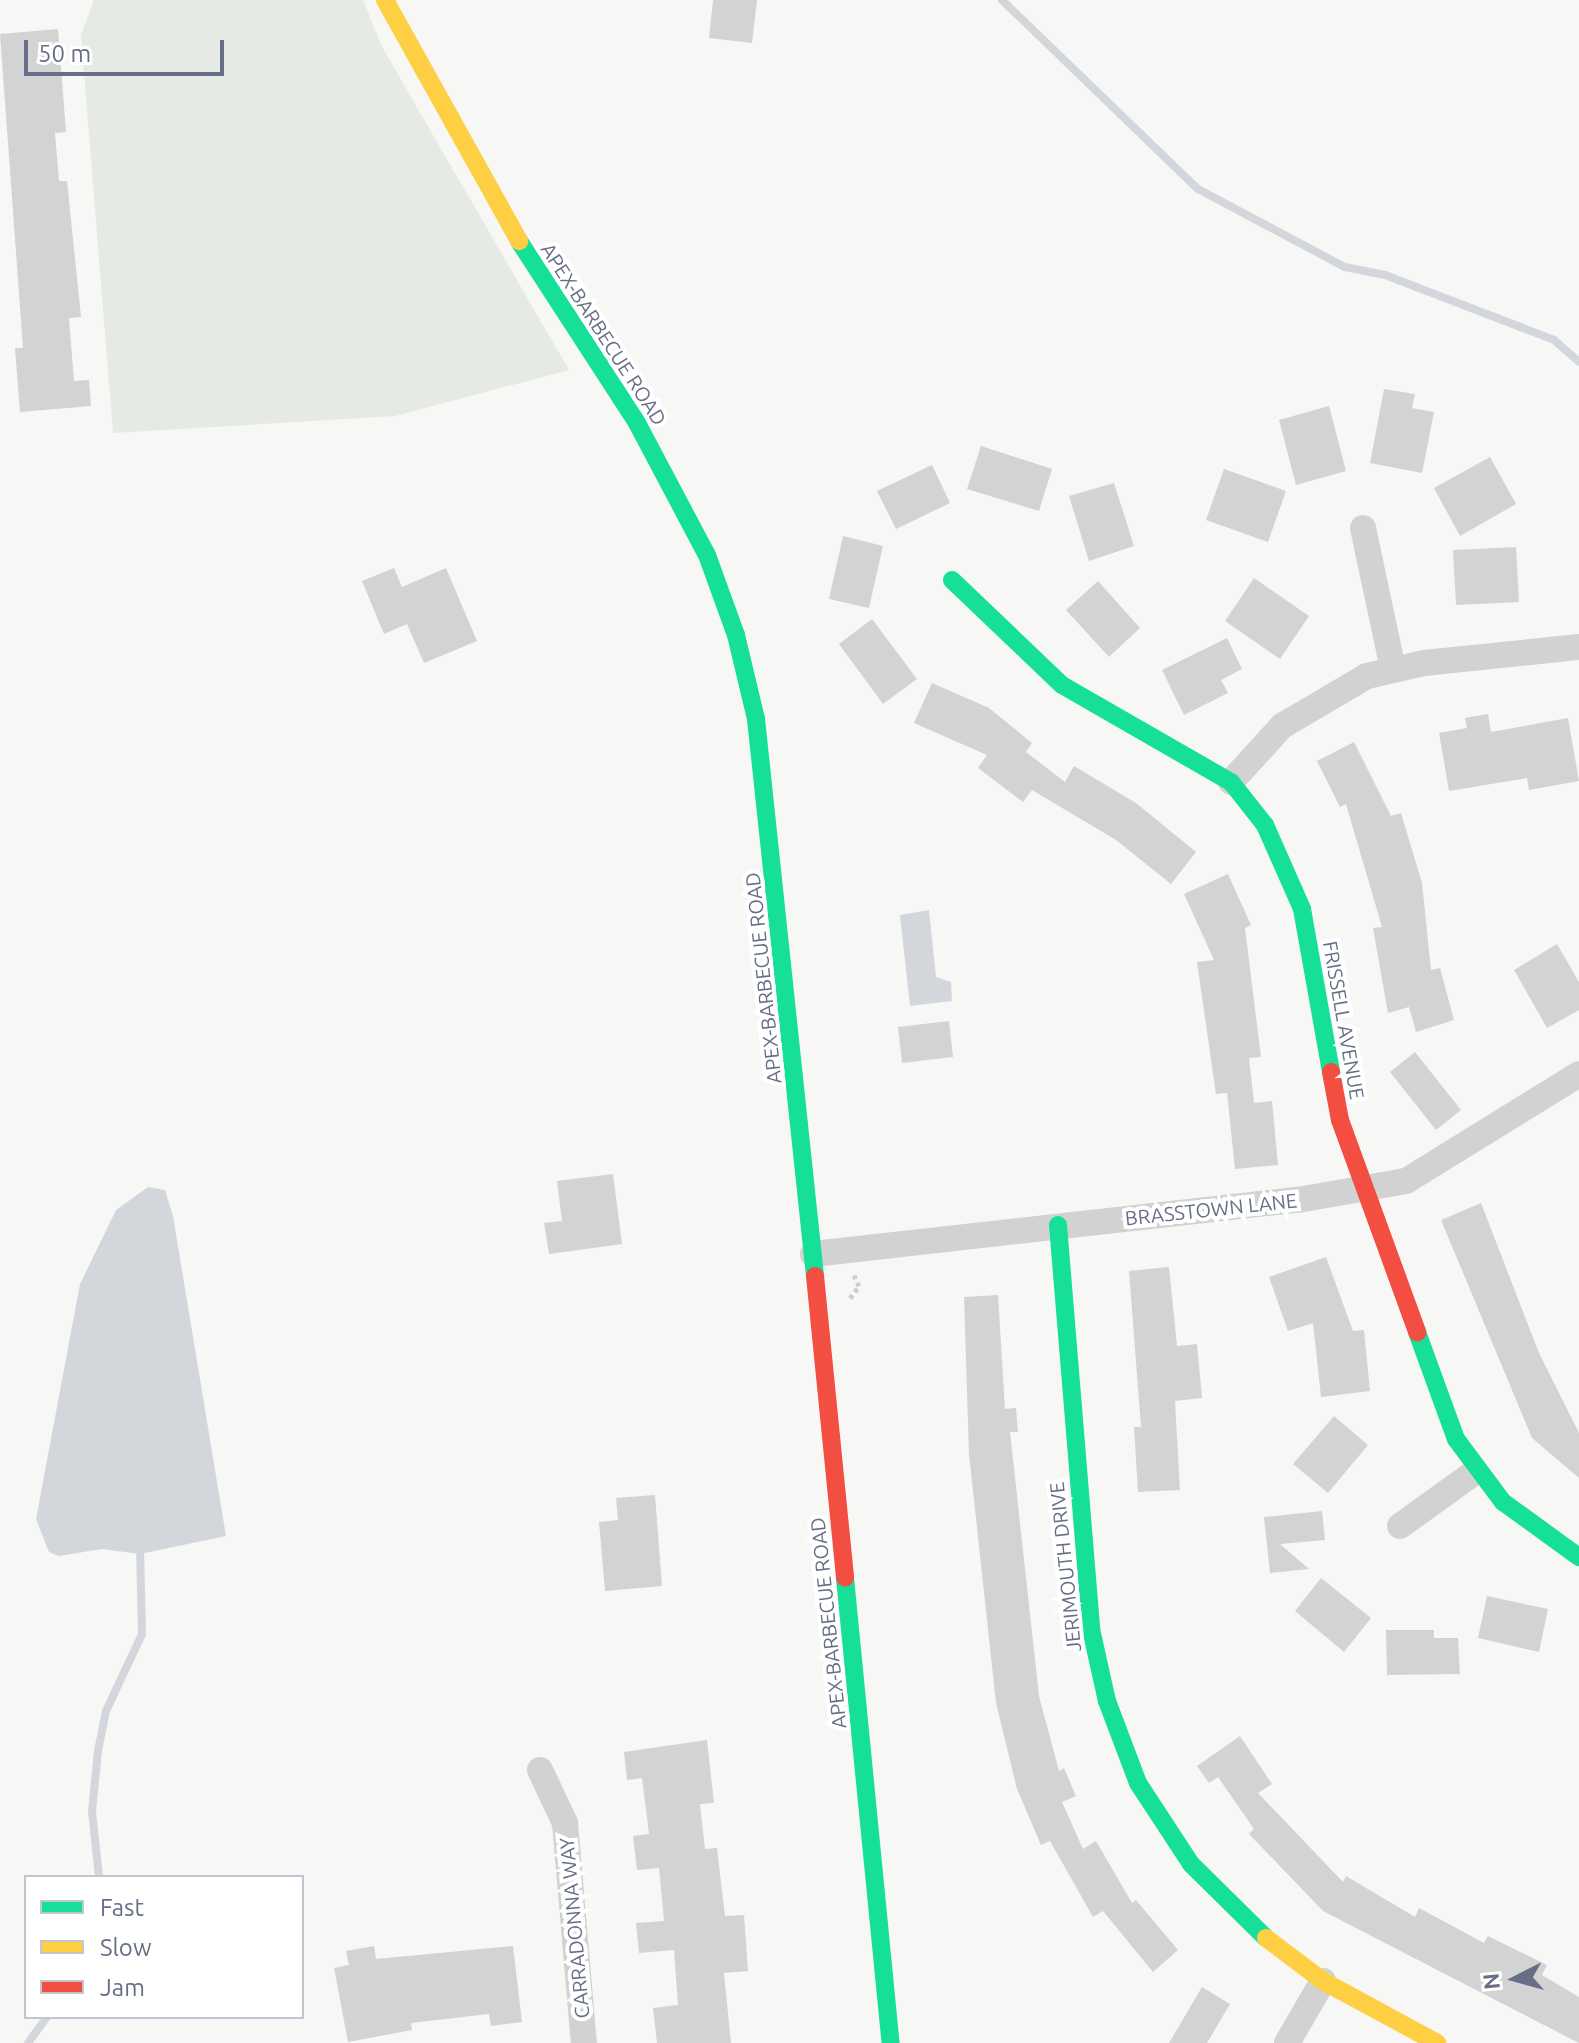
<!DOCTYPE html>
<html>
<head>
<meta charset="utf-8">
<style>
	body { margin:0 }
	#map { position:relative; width:1579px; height:2043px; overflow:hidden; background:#f7f7f6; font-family:Ubuntu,sans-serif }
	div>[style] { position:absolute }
	.green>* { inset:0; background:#e5eae4 }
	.water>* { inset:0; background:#d3d7dc }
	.stream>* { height:8px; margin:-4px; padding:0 4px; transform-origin:4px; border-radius:4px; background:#d3d7dc }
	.building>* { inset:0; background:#d3d3d4 }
	.path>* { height:5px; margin-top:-2.5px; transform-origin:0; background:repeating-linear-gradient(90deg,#ceced0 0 4px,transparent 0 8px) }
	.street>* { height:26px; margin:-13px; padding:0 13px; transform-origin:13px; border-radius:13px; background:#d2d2d3 }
	.fast>* { height:18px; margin:-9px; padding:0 9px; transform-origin:9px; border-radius:9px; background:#16e098 }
	.slow>* { height:18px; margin:-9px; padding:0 9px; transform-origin:9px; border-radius:9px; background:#ffcf43 }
	.jam>* { height:18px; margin:-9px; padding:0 9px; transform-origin:9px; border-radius:9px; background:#f24e42 }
	span { translate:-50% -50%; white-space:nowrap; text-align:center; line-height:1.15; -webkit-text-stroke:8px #fff; paint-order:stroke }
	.street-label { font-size:20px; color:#676f86 }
	.legend { position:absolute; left:24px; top:1875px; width:280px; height:144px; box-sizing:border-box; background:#fff; border:2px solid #c2c5cf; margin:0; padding:10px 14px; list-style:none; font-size:24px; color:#676f86 }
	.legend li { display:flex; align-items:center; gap:16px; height:40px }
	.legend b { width:40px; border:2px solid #c2c5cf }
	.north { position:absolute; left:1475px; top:1939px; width:80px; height:80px; -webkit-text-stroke:6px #fff; paint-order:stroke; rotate:264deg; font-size:22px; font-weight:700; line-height:32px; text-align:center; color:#676f86 }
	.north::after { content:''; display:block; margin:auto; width:28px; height:36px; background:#676f86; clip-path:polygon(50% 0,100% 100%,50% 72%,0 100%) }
	.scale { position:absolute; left:24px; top:40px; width:200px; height:36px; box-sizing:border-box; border:4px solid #676f86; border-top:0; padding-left:10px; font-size:24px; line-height:28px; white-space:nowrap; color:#676f86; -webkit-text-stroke:6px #fff; paint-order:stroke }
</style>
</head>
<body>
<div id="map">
	<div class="green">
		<div style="clip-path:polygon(94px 0,363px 0,382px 47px,569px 370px,395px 416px,113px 433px,81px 35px)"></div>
	</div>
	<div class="water">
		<div style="clip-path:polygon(929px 910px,936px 977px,951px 982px,952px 1001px,910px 1006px,900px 915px)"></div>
		<div style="clip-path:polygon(148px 1187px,165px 1190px,173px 1216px,226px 1536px,140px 1554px,102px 1549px,59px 1556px,49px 1552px,36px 1519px,80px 1284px,116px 1210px)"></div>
	</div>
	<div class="stream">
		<div style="left:1002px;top:0;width:272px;rotate:44deg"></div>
		<div style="left:1198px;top:189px;width:166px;rotate:28deg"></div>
		<div style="left:1345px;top:267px;width:41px;rotate:11.3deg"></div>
		<div style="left:1385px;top:275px;width:181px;rotate:21deg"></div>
		<div style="left:1554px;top:340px;width:33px;rotate:41deg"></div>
		<div style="left:99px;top:1877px;width:65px;rotate:-96.1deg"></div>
		<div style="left:92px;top:1812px;width:61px;rotate:-84.4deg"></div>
		<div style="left:98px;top:1751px;width:41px;rotate:-78.7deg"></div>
		<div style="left:106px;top:1711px;width:85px;rotate:-64.9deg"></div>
		<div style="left:142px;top:1634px;width:91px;rotate:-91.3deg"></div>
		<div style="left:28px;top:2043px;width:32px;rotate:-54deg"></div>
	</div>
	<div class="building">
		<div style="clip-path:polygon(713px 0,757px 0,752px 43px,709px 38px)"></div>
		<div style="clip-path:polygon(58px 29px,66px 132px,55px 133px,59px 181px,67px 181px,81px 317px,69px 318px,74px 381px,89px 380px,91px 406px,20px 412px,15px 348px,23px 348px,0 34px)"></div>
		<div style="clip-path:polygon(1384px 389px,1415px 394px,1412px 408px,1434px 412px,1422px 473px,1370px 463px)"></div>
		<div style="clip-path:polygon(1329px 406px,1346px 471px,1296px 485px,1279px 420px)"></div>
		<div style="clip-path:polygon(981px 446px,1052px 469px,1039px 511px,967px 489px)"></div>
		<div style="clip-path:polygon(1490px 457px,1516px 504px,1460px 536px,1434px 488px)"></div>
		<div style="clip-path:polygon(932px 465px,950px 503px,896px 529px,877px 491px)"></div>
		<div style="clip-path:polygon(1224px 469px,1286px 491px,1268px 542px,1206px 520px)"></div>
		<div style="clip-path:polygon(1114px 483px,1134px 546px,1089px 561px,1069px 496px)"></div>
		<div style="clip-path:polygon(843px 536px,883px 546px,869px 608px,829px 599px)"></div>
		<div style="clip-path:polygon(1516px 547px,1519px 602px,1456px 605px,1453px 550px)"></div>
		<div style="clip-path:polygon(394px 568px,402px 587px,446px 568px,477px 641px,424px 663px,407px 624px,384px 634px,362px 581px)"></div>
		<div style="clip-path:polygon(1254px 578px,1309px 616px,1280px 659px,1225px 621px)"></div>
		<div style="clip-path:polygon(1098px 581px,1140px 628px,1109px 657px,1066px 610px)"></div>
		<div style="clip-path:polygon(872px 619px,917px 679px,883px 704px,839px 644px)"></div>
		<div style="clip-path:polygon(1227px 638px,1242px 669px,1221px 680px,1228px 693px,1184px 715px,1162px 670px)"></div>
		<div style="clip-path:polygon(932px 683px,989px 708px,1032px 743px,1026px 752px,1065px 782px,1074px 766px,1136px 803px,1196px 852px,1171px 884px,1116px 840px,1032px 790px,1023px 802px,978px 768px,987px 755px,914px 723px)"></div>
		<div style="clip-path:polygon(1488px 714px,1491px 732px,1568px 718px,1579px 781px,1529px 790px,1527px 778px,1449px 791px,1439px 733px,1467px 728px,1465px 718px)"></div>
		<div style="clip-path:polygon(1354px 742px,1391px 816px,1401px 813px,1422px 883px,1431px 970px,1440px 968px,1454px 1020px,1416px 1032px,1409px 1007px,1388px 1013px,1373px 928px,1382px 927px,1346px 804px,1340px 807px,1317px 761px)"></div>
		<div style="clip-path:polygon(1228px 874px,1251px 925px,1245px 928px,1261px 1057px,1249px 1058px,1254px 1103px,1272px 1101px,1278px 1165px,1235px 1169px,1227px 1093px,1216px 1094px,1197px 962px,1214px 960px,1184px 894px)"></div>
		<div style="clip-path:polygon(1557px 944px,1579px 982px,1579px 1010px,1547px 1028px,1514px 970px)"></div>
		<div style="clip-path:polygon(949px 1021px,953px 1057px,902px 1063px,898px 1027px)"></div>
		<div style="clip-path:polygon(1415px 1052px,1461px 1110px,1436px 1130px,1390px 1072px)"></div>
		<div style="clip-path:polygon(613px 1174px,622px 1244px,549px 1254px,544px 1223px,562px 1221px,557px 1181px)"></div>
		<div style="clip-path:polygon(1481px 1203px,1539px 1353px,1579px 1433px,1579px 1478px,1532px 1438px,1441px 1220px)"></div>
		<div style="clip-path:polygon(1326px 1257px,1353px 1331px,1364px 1330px,1370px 1391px,1321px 1397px,1313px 1323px,1288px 1331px,1269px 1277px)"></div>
		<div style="clip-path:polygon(1169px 1267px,1177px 1346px,1197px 1344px,1202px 1398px,1175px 1401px,1180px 1490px,1138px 1492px,1134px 1427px,1141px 1427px,1129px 1271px)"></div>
		<div style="clip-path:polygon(998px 1295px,1005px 1409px,1016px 1408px,1018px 1432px,1010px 1432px,1039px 1696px,1059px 1771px,1064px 1768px,1076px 1796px,1062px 1802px,1083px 1849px,1096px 1841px,1132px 1903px,1136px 1900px,1178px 1950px,1153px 1972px,1103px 1911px,1093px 1917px,1050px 1841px,1041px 1845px,1017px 1789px,996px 1703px,969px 1454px,964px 1297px)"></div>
		<div style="clip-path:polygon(1334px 1416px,1368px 1445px,1328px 1493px,1293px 1464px)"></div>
		<div style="clip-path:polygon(655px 1495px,662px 1586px,605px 1591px,599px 1522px,618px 1520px,616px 1498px)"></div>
		<div style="clip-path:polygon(1322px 1511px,1325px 1540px,1280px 1544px,1309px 1569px,1270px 1573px,1264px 1517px)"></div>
		<div style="clip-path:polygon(1321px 1578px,1371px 1618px,1344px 1652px,1295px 1611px)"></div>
		<div style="clip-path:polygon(1487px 1596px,1548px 1609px,1539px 1652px,1478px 1638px)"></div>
		<div style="clip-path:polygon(1386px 1630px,1434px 1630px,1434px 1638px,1458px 1638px,1460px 1674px,1387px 1675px)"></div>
		<div style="clip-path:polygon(1240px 1736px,1272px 1784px,1258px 1793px,1343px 1882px,1346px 1876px,1415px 1917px,1419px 1908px,1484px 1943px,1488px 1936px,1547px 1965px,1542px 1975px,1579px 1997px,1579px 2043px,1323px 1911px,1249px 1834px,1254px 1829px,1218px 1777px,1209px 1783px,1197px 1766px)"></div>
		<div style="clip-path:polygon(707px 1740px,714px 1803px,700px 1804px,705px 1849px,717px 1848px,725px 1916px,744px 1915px,748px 1971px,724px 1973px,731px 2043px,657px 2043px,653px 2008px,678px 2005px,674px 1950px,639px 1953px,636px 1923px,664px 1921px,659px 1868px,637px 1870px,633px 1836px,649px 1834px,642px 1778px,627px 1780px,624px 1752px)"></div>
		<div style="clip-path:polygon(374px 1946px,376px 1959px,513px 1946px,522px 2022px,491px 2026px,489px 2014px,411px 2023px,412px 2030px,348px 2042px,334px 1968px,349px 1965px,346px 1951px)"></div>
		<div style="clip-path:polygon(1202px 1987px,1230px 2004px,1207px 2043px,1169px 2043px)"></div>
	</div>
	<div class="path">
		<div style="left:850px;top:1298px;width:15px;rotate:-53deg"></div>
		<div style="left:859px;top:1286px;width:14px;rotate:-115deg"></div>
	</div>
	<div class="street">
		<div style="left:1363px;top:528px;width:144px;rotate:78deg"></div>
		<div style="left:1231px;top:782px;width:76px;rotate:-47.7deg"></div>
		<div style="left:1282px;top:726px;width:99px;rotate:-30.5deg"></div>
		<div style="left:1367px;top:676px;width:58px;rotate:-12.8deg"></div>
		<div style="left:1424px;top:663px;width:156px;rotate:-5.9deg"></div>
		<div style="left:813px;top:1254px;width:488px;rotate:-6.4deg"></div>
		<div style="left:1298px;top:1200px;width:110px;rotate:-10deg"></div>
		<div style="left:1406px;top:1181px;width:203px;rotate:-31.7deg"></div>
		<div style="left:1400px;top:1526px;width:92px;rotate:-35.8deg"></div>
		<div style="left:540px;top:1770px;width:59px;rotate:64.7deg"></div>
		<div style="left:565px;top:1823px;width:221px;rotate:85.1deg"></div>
		<div style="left:1287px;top:2043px;width:72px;rotate:-59.9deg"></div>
	</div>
	<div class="fast">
		<div style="left:519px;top:241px;width:217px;rotate:57deg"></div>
		<div style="left:637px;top:423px;width:149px;rotate:62.1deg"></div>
		<div style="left:707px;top:555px;width:85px;rotate:70.1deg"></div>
		<div style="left:736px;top:635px;width:86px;rotate:76.6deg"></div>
		<div style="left:756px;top:719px;width:560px;rotate:83.95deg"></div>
		<div style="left:952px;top:580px;width:152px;rotate:43.7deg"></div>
		<div style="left:1062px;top:685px;width:195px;rotate:29.9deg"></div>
		<div style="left:1231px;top:782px;width:55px;rotate:51.7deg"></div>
		<div style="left:1265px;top:825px;width:92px;rotate:66.2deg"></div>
		<div style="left:1302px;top:909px;width:166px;rotate:79.9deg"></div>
		<div style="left:1058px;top:1225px;width:405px;rotate:85.3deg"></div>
		<div style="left:1091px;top:1629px;width:74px;rotate:77.5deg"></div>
		<div style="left:1107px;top:1701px;width:88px;rotate:69.3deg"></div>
		<div style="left:1138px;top:1783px;width:97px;rotate:56.8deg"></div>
		<div style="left:1191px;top:1864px;width:105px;rotate:44.6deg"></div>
		<div style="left:1417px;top:1332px;width:114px;rotate:70deg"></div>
		<div style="left:1456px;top:1439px;width:79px;rotate:53.3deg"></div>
		<div style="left:1503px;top:1502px;width:94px;rotate:35.9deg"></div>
		<div style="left:845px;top:1578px;width:467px;rotate:84.4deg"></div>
	</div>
	<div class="slow">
		<div style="left:385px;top:0;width:276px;rotate:60.9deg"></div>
		<div style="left:1266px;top:1938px;width:71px;rotate:37deg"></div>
		<div style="left:1323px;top:1981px;width:130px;rotate:28.5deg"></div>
	</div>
	<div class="jam">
		<div style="left:1331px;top:1072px;width:49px;rotate:79.4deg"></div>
		<div style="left:1340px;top:1120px;width:226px;rotate:70deg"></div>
		<div style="left:815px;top:1276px;width:303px;rotate:84.3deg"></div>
	</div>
	<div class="street-label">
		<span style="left:604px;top:334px;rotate:57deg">APEX-BARBECUE ROAD</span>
		<span style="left:763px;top:978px;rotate:-96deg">APEX-BARBECUE ROAD</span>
		<span style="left:1344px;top:1020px;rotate:80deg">FRISSELL AVENUE</span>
		<span style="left:1211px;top:1209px;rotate:-6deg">BRASSTOWN LANE</span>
		<span style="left:1065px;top:1567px;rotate:-96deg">JERIMOUTH DRIVE</span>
		<span style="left:828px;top:1623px;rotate:-96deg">APEX-BARBECUE ROAD</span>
		<span style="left:574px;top:1928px;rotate:-95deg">CARRADONNA WAY</span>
	</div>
	<ul class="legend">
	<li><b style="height:10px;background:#16e098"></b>Fast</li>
	<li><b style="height:10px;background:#ffcf43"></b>Slow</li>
	<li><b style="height:10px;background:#f24e42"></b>Jam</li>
	</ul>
	<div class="north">N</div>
	<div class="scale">50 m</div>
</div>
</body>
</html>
